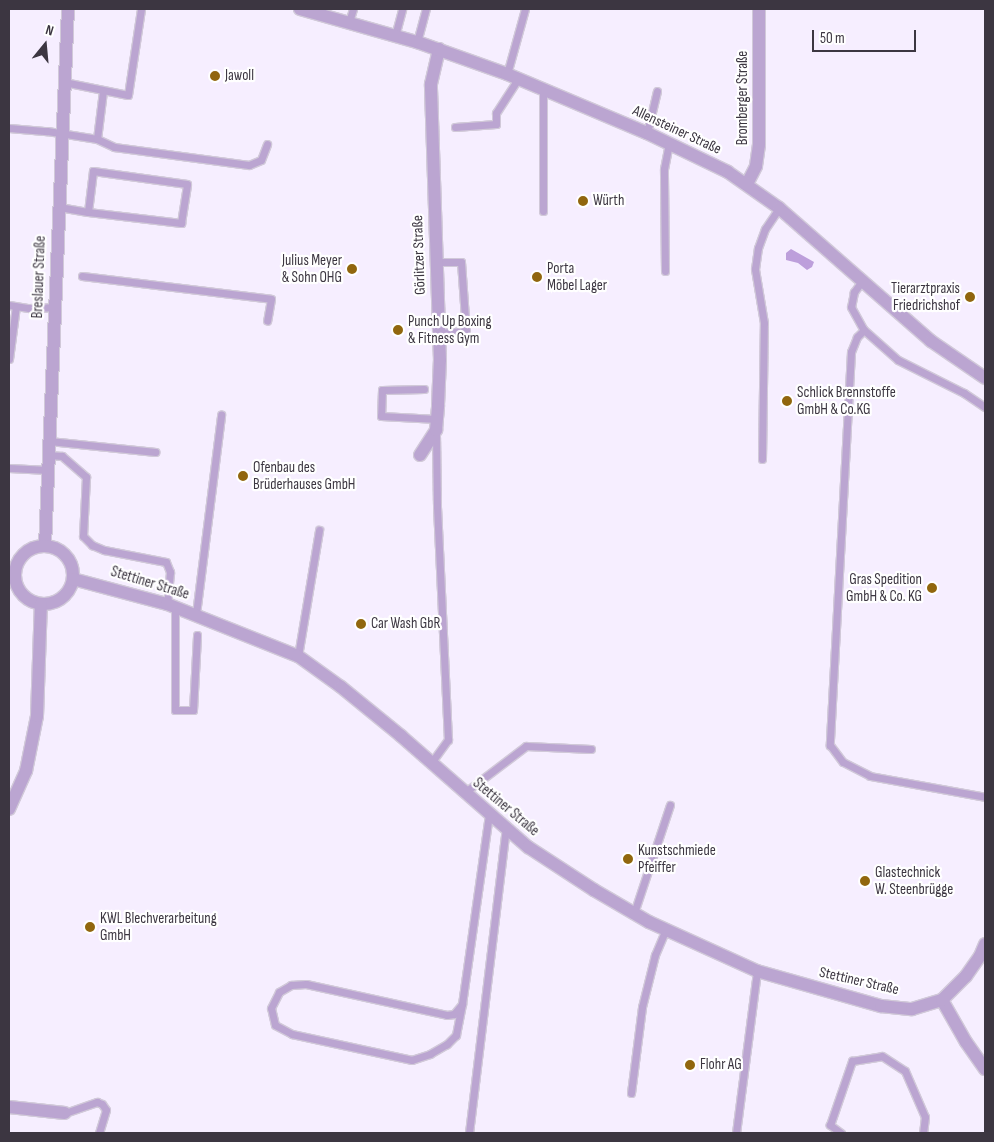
<!DOCTYPE html>
<html>
<head>
<meta charset="utf-8">
<style>
	body { margin:0 }
	#map { position:relative; width:994px; height:1142px; overflow:hidden; background:#f6eeff; font-family:"Sofia Sans Condensed",sans-serif }
	div>[style] { position:absolute }
	.water>* { inset:0; background:#bd9fdb }
	.roads { filter:drop-shadow(1px 0 #d1c9d9) drop-shadow(-1px 0 #d1c9d9) drop-shadow(0 1px #d1c9d9) drop-shadow(0 -1px #d1c9d9) }
	.service>* { height:7px; margin:-3.5px; padding:0 3.5px; transform-origin:3.5px; border-radius:3.5px; background:#bba5d1 }
	.minor>* { height:12px; margin:-6px; padding:0 6px; transform-origin:6px; border-radius:6px; background:#bba5d1 }
	.minor>.ring { margin:-6px; padding:0; box-sizing:content-box; background:none; border:12px solid #bba5d1; border-radius:50% }
	.tertiary>* { height:12px; margin:-6px; padding:0 6px; transform-origin:6px; border-radius:6px; background:#bba5d1 }
	.dots>* { width:14px; height:14px; translate:-50% -50%; box-sizing:border-box; border:2px solid #fff; border-radius:50% }
	span { translate:-50% -50%; white-space:nowrap; text-align:center; line-height:1.15; -webkit-text-stroke:4.5px #fff; paint-order:stroke }
	.poi-label { font-size:15px; color:#3c3641 }
	.left { translate:0 -50%; text-align:left }
	.right { translate:-100% -50%; text-align:right }
	.street-label { font-size:15px; color:#3c3641 }
	.frame { position:absolute; inset:0; border:10px solid #3c3641; pointer-events:none }
	.north { position:absolute; left:20px; top:20px; width:50px; height:50px; -webkit-text-stroke:4px #fff; paint-order:stroke; rotate:17deg; font-size:14px; font-weight:700; line-height:20px; text-align:center; color:#3c3641 }
	.north::after { content:''; display:block; margin:auto; width:18px; height:22px; background:#3c3641; clip-path:polygon(50% 0,100% 100%,50% 72%,0 100%) }
	.scale { position:absolute; left:812px; top:30px; width:104px; height:22px; box-sizing:border-box; border:2px solid #3c3641; border-top:0; padding-left:6px; font-size:15px; line-height:18px; white-space:nowrap; color:#3c3641; -webkit-text-stroke:4px #fff; paint-order:stroke }
</style>
</head>
<body>
<div id="map">
	<div class="water">
		<div style="clip-path:polygon(791px 249px,814px 262px,812px 267px,807px 270px,798px 263px,786px 260px,786px 253px)"></div>
	</div>
	<div class="roads">
		<div class="service">
			<div style="left:349px;top:22px;width:14px;rotate:-73deg"></div>
			<div style="left:395px;top:36px;width:28px;rotate:-75deg"></div>
			<div style="left:417px;top:42px;width:34px;rotate:-75deg"></div>
			<div style="left:507px;top:74px;width:67px;rotate:-74.5deg"></div>
			<div style="left:64px;top:82px;width:65px;rotate:11.5deg"></div>
			<div style="left:128px;top:95px;width:87px;rotate:-81.4deg"></div>
			<div style="left:543px;top:89px;width:122px;rotate:90deg"></div>
			<div style="left:455px;top:127px;width:41px;rotate:-4.2deg"></div>
			<div style="left:496px;top:124px;width:11px;rotate:-90deg"></div>
			<div style="left:496px;top:113px;width:40px;rotate:-57.1deg"></div>
			<div style="left:9px;top:128px;width:38px;rotate:5deg"></div>
			<div style="left:47px;top:131px;width:51px;rotate:9.1deg"></div>
			<div style="left:97px;top:139px;width:48px;rotate:-82.9deg"></div>
			<div style="left:647px;top:133px;width:43px;rotate:-76.6deg"></div>
			<div style="left:97px;top:139px;width:19px;rotate:25deg"></div>
			<div style="left:114px;top:147px;width:136px;rotate:7.6deg"></div>
			<div style="left:249px;top:165px;width:13px;rotate:-23deg"></div>
			<div style="left:261px;top:160px;width:17px;rotate:-69deg"></div>
			<div style="left:59px;top:207px;width:29px;rotate:10deg"></div>
			<div style="left:88px;top:212px;width:94px;rotate:6.7deg"></div>
			<div style="left:181px;top:223px;width:39px;rotate:-81deg"></div>
			<div style="left:187px;top:184px;width:95px;rotate:-172.1deg"></div>
			<div style="left:93px;top:171px;width:41px;rotate:97deg"></div>
			<div style="left:436px;top:262px;width:25px"></div>
			<div style="left:461px;top:262px;width:69px;rotate:85.9deg"></div>
			<div style="left:466px;top:331px;width:27px;rotate:176deg"></div>
			<div style="left:665px;top:271px;width:102px;rotate:-90.6deg"></div>
			<div style="left:664px;top:169px;width:26px;rotate:-79deg"></div>
			<div style="left:82px;top:276px;width:190px;rotate:6.9deg"></div>
			<div style="left:271px;top:299px;width:22px;rotate:100deg"></div>
			<div style="left:862px;top:281px;width:14px;rotate:126deg"></div>
			<div style="left:854px;top:292px;width:15px;rotate:101deg"></div>
			<div style="left:851px;top:307px;width:26px;rotate:61deg"></div>
			<div style="left:864px;top:330px;width:45px;rotate:41.4deg"></div>
			<div style="left:898px;top:360px;width:74px;rotate:26.6deg"></div>
			<div style="left:964px;top:393px;width:25px;rotate:34deg"></div>
			<div style="left:9px;top:305px;width:20px;rotate:9deg"></div>
			<div style="left:29px;top:308px;width:25px;rotate:-2deg"></div>
			<div style="left:864px;top:330px;width:10px;rotate:135deg"></div>
			<div style="left:857px;top:337px;width:16px;rotate:112deg"></div>
			<div style="left:851px;top:352px;width:394px;rotate:93.1deg"></div>
			<div style="left:830px;top:745px;width:21px;rotate:53deg"></div>
			<div style="left:843px;top:762px;width:30px;rotate:27deg"></div>
			<div style="left:870px;top:776px;width:117px;rotate:10.3deg"></div>
			<div style="left:9px;top:359px;width:53px;rotate:-82.5deg"></div>
			<div style="left:424px;top:389px;width:42px;rotate:178.6deg"></div>
			<div style="left:382px;top:390px;width:26px;rotate:92deg"></div>
			<div style="left:381px;top:416px;width:56px;rotate:3.1deg"></div>
			<div style="left:49px;top:441px;width:107px;rotate:5.9deg"></div>
			<div style="left:48px;top:455px;width:14px;rotate:4deg"></div>
			<div style="left:62px;top:456px;width:32px;rotate:41deg"></div>
			<div style="left:86px;top:477px;width:59px;rotate:92.9deg"></div>
			<div style="left:83px;top:536px;width:13px;rotate:45deg"></div>
			<div style="left:92px;top:545px;width:13px;rotate:23deg"></div>
			<div style="left:104px;top:550px;width:63px;rotate:11deg"></div>
			<div style="left:166px;top:562px;width:11px;rotate:68deg"></div>
			<div style="left:170px;top:572px;width:32px;rotate:95deg"></div>
			<div style="left:762px;top:459px;width:136px;rotate:-89.2deg"></div>
			<div style="left:764px;top:323px;width:55px;rotate:-99.5deg"></div>
			<div style="left:755px;top:269px;width:21px;rotate:-82deg"></div>
			<div style="left:758px;top:248px;width:20px;rotate:-70deg"></div>
			<div style="left:765px;top:229px;width:25px;rotate:-56deg"></div>
			<div style="left:9px;top:468px;width:39px;rotate:3deg"></div>
			<div style="left:175px;top:607px;width:103px;rotate:90deg"></div>
			<div style="left:175px;top:710px;width:18px"></div>
			<div style="left:193px;top:710px;width:75px;rotate:-86.9deg"></div>
			<div style="left:196px;top:614px;width:201px;rotate:-82.8deg"></div>
			<div style="left:298px;top:656px;width:128px;rotate:-80.5deg"></div>
			<div style="left:431px;top:763px;width:29px;rotate:-54deg"></div>
			<div style="left:448px;top:740px;width:234px;rotate:-92.7deg"></div>
			<div style="left:437px;top:506px;width:73px;rotate:-90.8deg"></div>
			<div style="left:464px;top:793px;width:78px;rotate:-37.2deg"></div>
			<div style="left:526px;top:746px;width:65px;rotate:2.6deg"></div>
			<div style="left:634px;top:913px;width:114px;rotate:-71.6deg"></div>
			<div style="left:462px;top:1004px;width:32px;rotate:101deg"></div>
			<div style="left:456px;top:1035px;width:13px;rotate:135deg"></div>
			<div style="left:447px;top:1044px;width:20px;rotate:150deg"></div>
			<div style="left:430px;top:1054px;width:19px;rotate:162deg"></div>
			<div style="left:412px;top:1060px;width:123px;rotate:-167.8deg"></div>
			<div style="left:292px;top:1034px;width:19px;rotate:-152deg"></div>
			<div style="left:275px;top:1025px;width:17px;rotate:-103deg"></div>
			<div style="left:271px;top:1008px;width:18px;rotate:-63deg"></div>
			<div style="left:279px;top:992px;width:14px;rotate:-30deg"></div>
			<div style="left:291px;top:985px;width:15px;rotate:-4deg"></div>
			<div style="left:306px;top:984px;width:144px;rotate:12.4deg"></div>
			<div style="left:447px;top:1015px;width:7px;rotate:-8deg"></div>
			<div style="left:454px;top:1014px;width:13px;rotate:-51deg"></div>
			<div style="left:462px;top:1004px;width:191px;rotate:-81.9deg"></div>
			<div style="left:631px;top:1093px;width:87px;rotate:-82.7deg"></div>
			<div style="left:642px;top:1007px;width:54px;rotate:-76deg"></div>
			<div style="left:655px;top:955px;width:28px;rotate:-67deg"></div>
			<div style="left:65px;top:1113px;width:34px;rotate:-19deg"></div>
			<div style="left:97px;top:1102px;width:5px;rotate:22deg"></div>
			<div style="left:102px;top:1104px;width:7px;rotate:56deg"></div>
			<div style="left:106px;top:1110px;width:24px;rotate:107deg"></div>
			<div style="left:469px;top:1133px;width:306px;rotate:-83.1deg"></div>
			<div style="left:736px;top:1133px;width:163px;rotate:-82.6deg"></div>
			<div style="left:841px;top:1133px;width:14px;rotate:-144deg"></div>
			<div style="left:830px;top:1125px;width:68px;rotate:-71deg"></div>
			<div style="left:852px;top:1061px;width:30px;rotate:-9deg"></div>
			<div style="left:882px;top:1056px;width:27px;rotate:33deg"></div>
			<div style="left:905px;top:1071px;width:50px;rotate:66.5deg"></div>
			<div style="left:925px;top:1117px;width:16px;rotate:97deg"></div>
		</div>
		<div class="minor">
			<div style="left:747px;top:184px;width:20px;rotate:-63deg"></div>
			<div style="left:756px;top:166px;width:21px;rotate:-82deg"></div>
			<div style="left:759px;top:145px;width:136px;rotate:-90deg"></div>
			<div style="left:420px;top:455px;width:30px;rotate:-57deg"></div>
			<div style="left:436px;top:430px;width:25px;rotate:-85deg"></div>
			<div style="left:438px;top:405px;width:45px;rotate:-87.5deg"></div>
			<div style="left:440px;top:360px;width:276px;rotate:-91.9deg"></div>
			<div style="left:431px;top:84px;width:36px;rotate:-77deg"></div>
			<div style="left:45px;top:546px;width:537px;rotate:-87.55deg"></div>
			<div class="ring" style="left:15px;top:546px;width:46px;height:46px"></div>
			<div style="left:73px;top:579px;width:97px;rotate:14.9deg"></div>
			<div style="left:167px;top:604px;width:141px;rotate:21.7deg"></div>
			<div style="left:298px;top:656px;width:53px;rotate:35.8deg"></div>
			<div style="left:341px;top:687px;width:77px;rotate:39.2deg"></div>
			<div style="left:401px;top:736px;width:169px;rotate:41.2deg"></div>
			<div style="left:528px;top:847px;width:79px;rotate:33.1deg"></div>
			<div style="left:594px;top:890px;width:64px;rotate:30.2deg"></div>
			<div style="left:649px;top:922px;width:119px;rotate:24.4deg"></div>
			<div style="left:757px;top:971px;width:129px;rotate:15.8deg"></div>
			<div style="left:881px;top:1006px;width:31px;rotate:6deg"></div>
			<div style="left:912px;top:1009px;width:31px;rotate:-17deg"></div>
			<div style="left:9px;top:809px;width:42px;rotate:-65.9deg"></div>
			<div style="left:26px;top:771px;width:56px;rotate:-78.7deg"></div>
			<div style="left:37px;top:716px;width:112px;rotate:-88deg"></div>
			<div style="left:942px;top:1000px;width:48px;rotate:60.3deg"></div>
			<div style="left:966px;top:1042px;width:33px;rotate:55deg"></div>
			<div style="left:942px;top:1000px;width:34px;rotate:-45deg"></div>
			<div style="left:966px;top:976px;width:24px;rotate:-55deg"></div>
			<div style="left:980px;top:956px;width:13px;rotate:-67deg"></div>
			<div style="left:9px;top:1107px;width:56px;rotate:6.1deg"></div>
		</div>
		<div class="tertiary">
			<div style="left:300px;top:9px;width:122px;rotate:15.8deg"></div>
			<div style="left:417px;top:42px;width:96px;rotate:19.6deg"></div>
			<div style="left:507px;top:74px;width:152px;rotate:22.9deg"></div>
			<div style="left:647px;top:133px;width:90px;rotate:25.7deg"></div>
			<div style="left:728px;top:172px;width:62px;rotate:35.2deg"></div>
			<div style="left:779px;top:208px;width:202px;rotate:41.2deg"></div>
			<div style="left:931px;top:341px;width:65px;rotate:34.4deg"></div>
		</div>
	</div>
	<div class="dots">
		<div style="left:215px;top:76px;background:#91660e"></div>
		<div style="left:583px;top:201px;background:#91660e"></div>
		<div style="left:352px;top:269px;background:#91660e"></div>
		<div style="left:537px;top:277px;background:#91660e"></div>
		<div style="left:970px;top:297px;background:#91660e"></div>
		<div style="left:398px;top:330px;background:#91660e"></div>
		<div style="left:787px;top:401px;background:#91660e"></div>
		<div style="left:243px;top:476px;background:#91660e"></div>
		<div style="left:932px;top:588px;background:#91660e"></div>
		<div style="left:361px;top:624px;background:#91660e"></div>
		<div style="left:628px;top:859px;background:#91660e"></div>
		<div style="left:865px;top:881px;background:#91660e"></div>
		<div style="left:90px;top:927px;background:#91660e"></div>
		<div style="left:690px;top:1065px;background:#91660e"></div>
	</div>
	<div class="poi-label">
		<span class="left" style="left:225px;top:76px">Jawoll</span>
		<span class="left" style="left:593px;top:201px">Würth</span>
		<span class="right" style="left:342px;top:269px">Julius Meyer<br>&amp; Sohn OHG</span>
		<span class="left" style="left:547px;top:277px">Porta<br>Möbel Lager</span>
		<span class="right" style="left:960px;top:297px">Tierarztpraxis<br>Friedrichshof</span>
		<span class="left" style="left:408px;top:330px">Punch Up Boxing<br>&amp; Fitness Gym</span>
		<span class="left" style="left:797px;top:401px">Schlick Brennstoffe<br>GmbH &amp; Co.KG</span>
		<span class="left" style="left:253px;top:476px">Ofenbau des<br>Brüderhauses GmbH</span>
		<span class="right" style="left:922px;top:588px">Gras Spedition<br>GmbH &amp; Co. KG</span>
		<span class="left" style="left:371px;top:624px">Car Wash GbR</span>
		<span class="left" style="left:638px;top:859px">Kunstschmiede<br>Pfeiffer</span>
		<span class="left" style="left:875px;top:881px">Glastechnick<br>W. Steenbrügge</span>
		<span class="left" style="left:100px;top:927px">KWL Blechverarbeitung<br>GmbH</span>
		<span class="left" style="left:700px;top:1065px">Flohr AG</span>
	</div>
	<div class="street-label">
		<span style="left:743px;top:98px;rotate:-90deg">Bromberger Straße</span>
		<span style="left:677px;top:130px;rotate:25deg">Allensteiner Straße</span>
		<span style="left:419px;top:255px;rotate:-92deg">Görlitzer Straße</span>
		<span style="left:39px;top:277px;rotate:-88deg">Breslauer Straße</span>
		<span style="left:150px;top:583px;rotate:17deg">Stettiner Straße</span>
		<span style="left:506px;top:807px;rotate:40deg">Stettiner Straße</span>
		<span style="left:859px;top:981px;rotate:13deg">Stettiner Straße</span>
	</div>
	<div class="frame"></div>
	<div class="north">N</div>
	<div class="scale">50 m</div>
</div>
</body>
</html>
